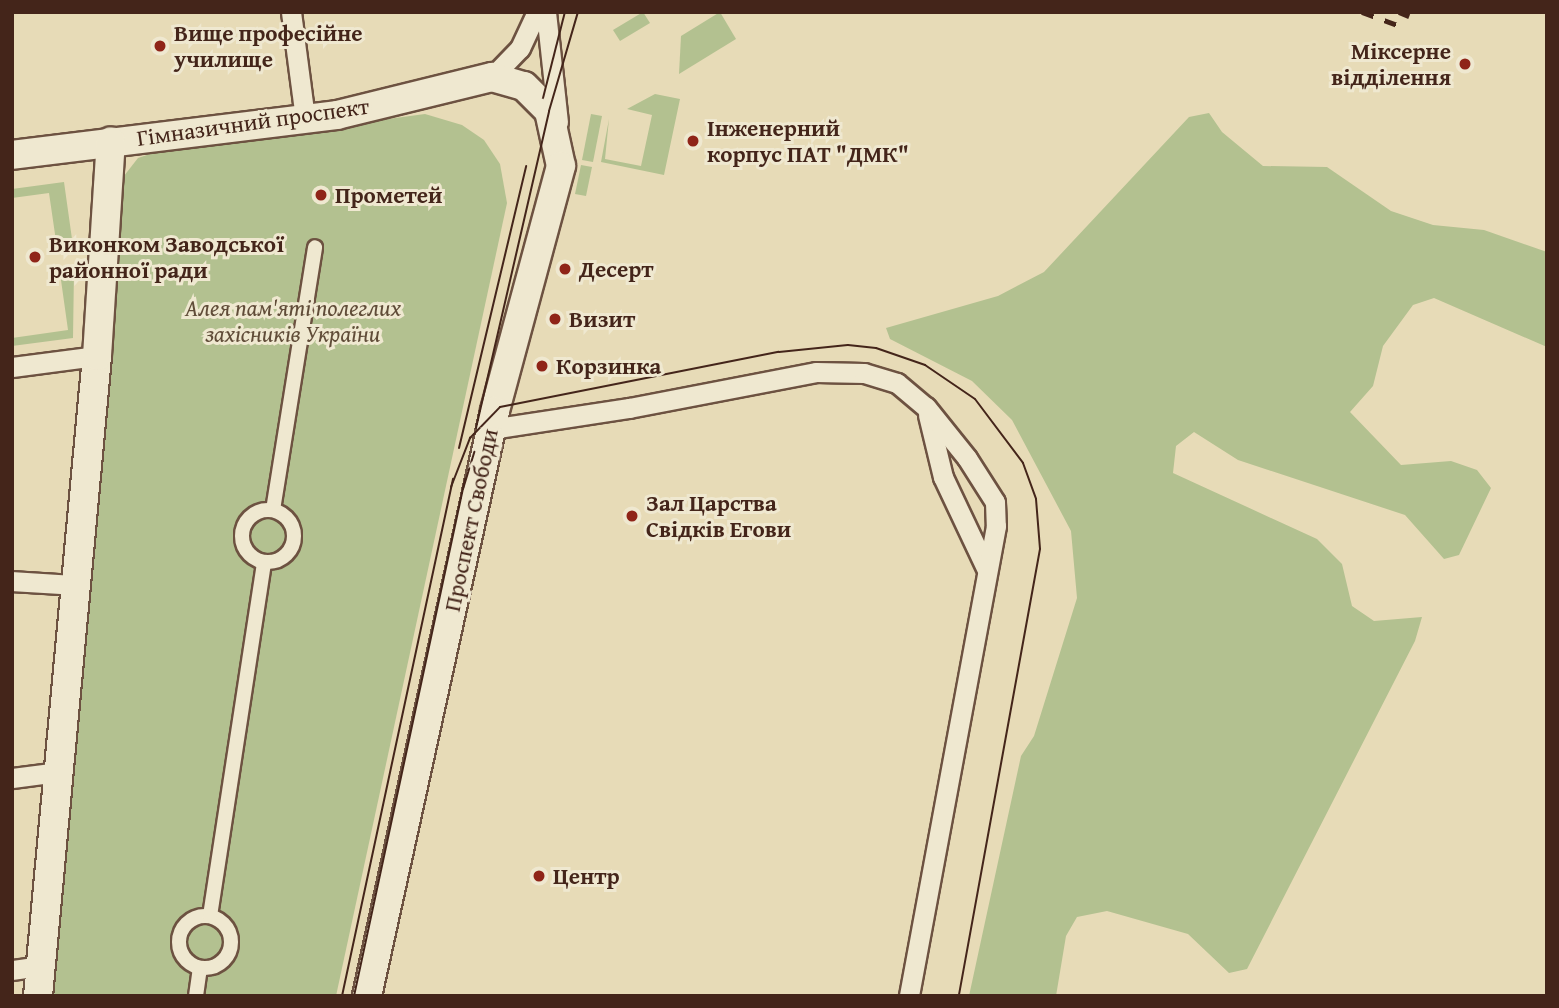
<!DOCTYPE html>
<html>
<head>
<meta charset="utf-8">
<style>
	body { margin:0 }
	#map { position:relative; width:1559px; height:1008px; overflow:hidden; background:#e7dbb7; font-family:"Gentium Book Plus",serif }
	div>[style] { position:absolute }
	.green>* { inset:0; background:#b3c190 }
	.roads { filter:drop-shadow(2px 0 #6d5241) drop-shadow(-2px 0 #6d5241) drop-shadow(0 2px #6d5241) drop-shadow(0 -2px #6d5241) }
	.pedestrian>* { height:14px; margin:-7px; padding:0 7px; transform-origin:7px; border-radius:7px; background:#efe8d0 }
	.pedestrian>.ring { margin:-7px; padding:0; box-sizing:content-box; background:none; border:14px solid #efe8d0; border-radius:50% }
	.minor>* { height:19px; margin:-9.5px; padding:0 9.5px; transform-origin:9.5px; border-radius:9.5px; background:#efe8d0 }
	.secondary>* { height:28px; margin:-14px; padding:0 14px; transform-origin:14px; border-radius:14px; background:#efe8d0 }
	.tram>* { height:2px; margin:-1px; padding:0 1px; transform-origin:1px; border-radius:1px; background:#44251a }
	.rail>* { height:5px; margin-top:-2.5px; transform-origin:0; background:repeating-linear-gradient(90deg,#44251a 0 12px,transparent 0 24px) }
	.dots>* { width:19px; height:19px; translate:-50% -50%; box-sizing:border-box; border:4px solid #efe8d0; border-radius:50% }
	span { translate:-50% -50%; white-space:nowrap; text-align:center; line-height:1.15; -webkit-text-stroke:6px #efe8d0; paint-order:stroke }
	.poi-label { font-size:23px; color:#44251a; font-weight:700 }
	.left { translate:0 -50%; text-align:left }
	.right { translate:-100% -50%; text-align:right }
	.street-label { font-size:23px; color:#44251a }
	.park-label { font-size:23px; color:#604c38; font-style:italic }
	.frame { position:absolute; inset:0; border:14px solid #44251a; pointer-events:none }
</style>
</head>
<body>
<div id="map">
	<div class="green">
		<div style="clip-path:polygon(643px 12px,650px 23px,620px 41px,613px 30px)"></div>
		<div style="clip-path:polygon(720px 12px,736px 39px,679px 74px,681px 36px)"></div>
		<div style="clip-path:polygon(655px 94px,680px 99px,664px 175px,601px 162px,609px 119px,605px 159px,641px 166px,652px 115px,627px 109px)"></div>
		<div style="clip-path:polygon(1209px 113px,1222px 132px,1263px 166px,1327px 167px,1391px 211px,1433px 225px,1484px 230px,1547px 252px,1547px 347px,1434px 298px,1413px 305px,1383px 346px,1373px 386px,1350px 412px,1401px 465px,1451px 461px,1477px 470px,1491px 488px,1459px 555px,1444px 559px,1405px 515px,1238px 460px,1194px 432px,1176px 446px,1173px 473px,1317px 539px,1342px 564px,1352px 606px,1374px 621px,1422px 617px,1415px 641px,1247px 969px,1229px 973px,1188px 934px,1107px 911px,1077px 917px,1066px 936px,1056px 996px,969px 996px,1021px 756px,1034px 736px,1077px 598px,1071px 531px,1012px 420px,972px 381px,890px 339px,886px 328px,998px 296px,1044px 272px,1189px 117px)"></div>
		<div style="clip-path:polygon(425px 114px,462px 125px,484px 140px,500px 164px,507px 203px,336px 996px,51px 996px,120px 181px,138px 158px,165px 149px)"></div>
		<div style="clip-path:polygon(591px 114px,602px 116px,593px 162px,582px 160px)"></div>
		<div style="clip-path:polygon(581px 165px,592px 167px,586px 196px,575px 194px)"></div>
		<div style="clip-path:polygon(64px 182px,72px 239px,56px 241px,49px 193px,12px 198px,12px 189px)"></div>
		<div style="clip-path:polygon(74px 271px,73px 338px,12px 346px,12px 338px,68px 330px,60px 273px)"></div>
	</div>
	<div class="roads">
		<div class="pedestrian">
			<div class="ring" style="left:242px;top:510px;width:38px;height:38px"></div>
			<div style="left:273px;top:510px;width:266px;rotate:-80.9deg"></div>
			<div class="ring" style="left:179px;top:916px;width:38px;height:38px"></div>
			<div style="left:210px;top:916px;width:358px;rotate:-81.3deg"></div>
			<div style="left:196px;top:996px;width:28px;rotate:-82deg"></div>
		</div>
		<div class="minor">
			<div style="left:291px;top:12px;width:108px;rotate:82.5deg"></div>
			<div style="left:546px;top:12px;width:111px;rotate:83.8deg"></div>
			<div style="left:492px;top:77px;width:40px;rotate:-46deg"></div>
			<div style="left:520px;top:48px;width:40px;rotate:-65deg"></div>
			<div style="left:12px;top:367px;width:86px;rotate:-7.4deg"></div>
			<div style="left:928px;top:415px;width:64px;rotate:76.4deg"></div>
			<div style="left:943px;top:477px;width:103px;rotate:64.7deg"></div>
			<div style="left:491px;top:429px;width:140px;rotate:-8.7deg"></div>
			<div style="left:629px;top:408px;width:190px;rotate:-10.9deg"></div>
			<div style="left:816px;top:372px;width:48px;rotate:1.2deg"></div>
			<div style="left:864px;top:373px;width:34px;rotate:17deg"></div>
			<div style="left:897px;top:383px;width:38px;rotate:40deg"></div>
			<div style="left:926px;top:407px;width:65px;rotate:51.2deg"></div>
			<div style="left:967px;top:458px;width:52px;rotate:57.5deg"></div>
			<div style="left:995px;top:502px;width:24px;rotate:88deg"></div>
			<div style="left:996px;top:526px;width:478px;rotate:100.5deg"></div>
			<div style="left:12px;top:581px;width:64px;rotate:3.6deg"></div>
			<div style="left:12px;top:778px;width:46px;rotate:-7.4deg"></div>
			<div style="left:12px;top:970px;width:29px;rotate:-8deg"></div>
		</div>
		<div class="secondary">
			<div style="left:12px;top:155px;width:327px;rotate:-7deg"></div>
			<div style="left:337px;top:115px;width:160px;rotate:-13.8deg"></div>
			<div style="left:492px;top:77px;width:33px;rotate:16deg"></div>
			<div style="left:524px;top:86px;width:35px;rotate:45deg"></div>
			<div style="left:549px;top:111px;width:56px;rotate:77.7deg"></div>
			<div style="left:561px;top:166px;width:254px;rotate:105.1deg"></div>
			<div style="left:495px;top:411px;width:599px;rotate:102.34deg"></div>
			<div style="left:38px;top:996px;width:643px;rotate:-84.73deg"></div>
			<div style="left:97px;top:356px;width:215px;rotate:-86.3deg"></div>
		</div>
	</div>
	<div class="tram">
		<div style="left:543px;top:98px;width:89px;rotate:-75.7deg"></div>
		<div style="left:476px;top:428px;width:325px;rotate:-77deg"></div>
		<div style="left:549px;top:111px;width:103px;rotate:-73.7deg"></div>
		<div style="left:459px;top:448px;width:290px;rotate:-76.6deg"></div>
		<div style="left:451px;top:487px;width:53px;rotate:-68.8deg"></div>
		<div style="left:470px;top:438px;width:43px;rotate:-45.9deg"></div>
		<div style="left:500px;top:407px;width:284px;rotate:-11.2deg"></div>
		<div style="left:779px;top:352px;width:69px;rotate:-5.8deg"></div>
		<div style="left:848px;top:345px;width:28px;rotate:6deg"></div>
		<div style="left:876px;top:348px;width:52px;rotate:19.1deg"></div>
		<div style="left:925px;top:365px;width:60px;rotate:34.2deg"></div>
		<div style="left:975px;top:399px;width:80px;rotate:53.1deg"></div>
		<div style="left:1023px;top:463px;width:38px;rotate:70deg"></div>
		<div style="left:1036px;top:499px;width:50px;rotate:85.4deg"></div>
		<div style="left:1040px;top:549px;width:454px;rotate:100.3deg"></div>
		<div style="left:463px;top:489px;width:39px;rotate:-73deg"></div>
		<div style="left:342px;top:996px;width:529px;rotate:-77.88deg"></div>
		<div style="left:354px;top:996px;width:529px;rotate:-77.88deg"></div>
	</div>
	<div class="rail">
		<div style="left:1362px;top:12px;width:44px;rotate:20.1deg"></div>
		<div style="left:1399px;top:12px;width:11px;rotate:22deg"></div>
	</div>
	<div class="dots">
		<div style="left:160px;top:46px;background:#8f2418"></div>
		<div style="left:1465px;top:64px;background:#8f2418"></div>
		<div style="left:693px;top:141px;background:#8f2418"></div>
		<div style="left:321px;top:195px;background:#8f2418"></div>
		<div style="left:35px;top:257px;background:#8f2418"></div>
		<div style="left:565px;top:269px;background:#8f2418"></div>
		<div style="left:555px;top:319px;background:#8f2418"></div>
		<div style="left:542px;top:366px;background:#8f2418"></div>
		<div style="left:632px;top:516px;background:#8f2418"></div>
		<div style="left:539px;top:876px;background:#8f2418"></div>
	</div>
	<div class="poi-label">
		<span class="left" style="left:174px;top:46px">Вище професійне<br>училище</span>
		<span class="right" style="left:1451px;top:64px">Міксерне<br>відділення</span>
		<span class="left" style="left:707px;top:141px">Інженерний<br>корпус ПАТ "ДМК"</span>
		<span class="left" style="left:335px;top:195px">Прометей</span>
		<span class="left" style="left:49px;top:257px">Виконком Заводської<br>районної ради</span>
		<span class="left" style="left:579px;top:269px">Десерт</span>
		<span class="left" style="left:569px;top:319px">Визит</span>
		<span class="left" style="left:556px;top:366px">Корзинка</span>
		<span class="left" style="left:646px;top:516px">Зал Царства<br>Свiдкiв Егови</span>
		<span class="left" style="left:553px;top:876px">Центр</span>
	</div>
	<div class="street-label">
		<span style="left:253px;top:122px;rotate:-8deg">Гімназичний проспект</span>
		<span style="left:471px;top:520px;rotate:-78deg">Проспект Свободи</span>
	</div>
	<div class="park-label">
		<span style="left:293px;top:321px">Алея пам'яті полеглих<br>захісників України</span>
	</div>
	<div class="frame"></div>
</div>
</body>
</html>
